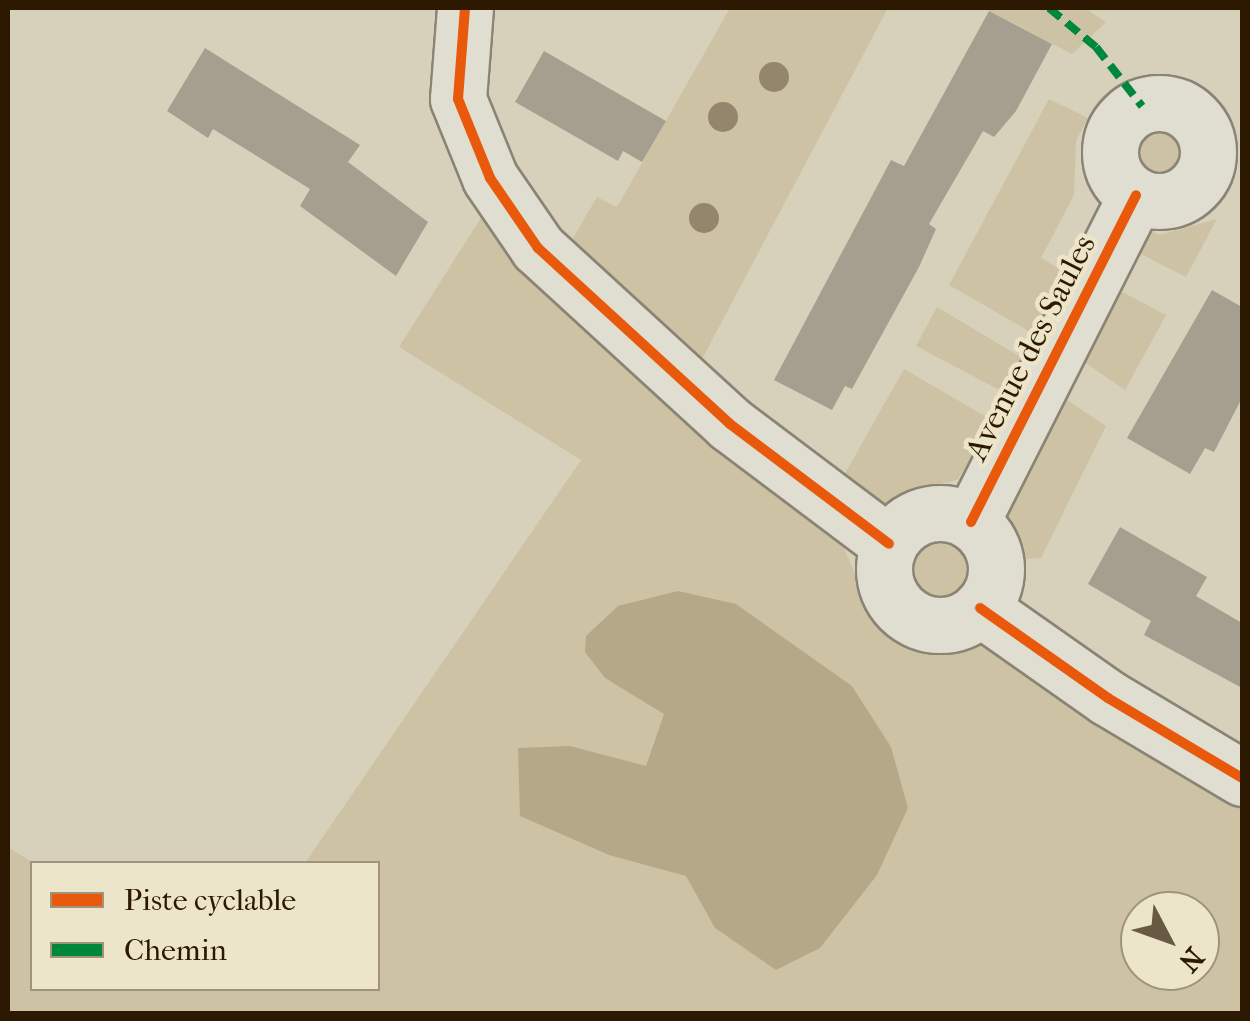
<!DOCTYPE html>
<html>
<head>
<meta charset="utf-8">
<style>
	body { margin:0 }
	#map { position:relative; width:1250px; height:1021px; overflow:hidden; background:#d7d1bb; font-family:"IM FELL French Canon",serif }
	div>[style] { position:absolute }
	.green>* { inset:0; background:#cdc3a4 }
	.round { border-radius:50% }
	.water>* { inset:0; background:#b5a889 }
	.building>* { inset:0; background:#a59f8f }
	.roads { filter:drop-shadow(2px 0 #8b8475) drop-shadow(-2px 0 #8b8475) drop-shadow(0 2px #8b8475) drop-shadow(0 -2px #8b8475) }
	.minor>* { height:55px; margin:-27.5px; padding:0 27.5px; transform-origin:27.5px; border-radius:27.5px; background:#e0ddd1 }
	.minor>.ring { margin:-27.5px; padding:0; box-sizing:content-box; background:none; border:55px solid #e0ddd1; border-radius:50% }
	.quiet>* { height:8px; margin-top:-4px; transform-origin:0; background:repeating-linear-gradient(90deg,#00873e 0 15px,transparent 0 23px) }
	.cycleway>* { height:10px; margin:-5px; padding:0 5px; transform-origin:5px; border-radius:5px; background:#e8590c }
	.trees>* { width:30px; height:30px; margin:-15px; border-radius:50%; background:#93866c }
	span { translate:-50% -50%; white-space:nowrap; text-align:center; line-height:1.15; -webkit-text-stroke:9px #ede5ca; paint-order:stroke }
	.street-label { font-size:32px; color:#2d1801 }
	.frame { position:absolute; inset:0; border:10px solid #2d1801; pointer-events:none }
	.legend { position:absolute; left:30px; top:861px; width:350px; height:130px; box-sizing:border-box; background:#ede5ca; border:2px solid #a0937a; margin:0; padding:12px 18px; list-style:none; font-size:30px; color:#2d1801 }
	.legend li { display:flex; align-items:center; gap:20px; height:50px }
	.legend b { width:50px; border:2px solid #a0937a }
	.north { position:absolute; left:1120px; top:891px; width:100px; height:100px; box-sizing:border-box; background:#ede5ca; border:2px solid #a0937a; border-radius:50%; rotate:131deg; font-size:28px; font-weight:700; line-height:40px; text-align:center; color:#2d1801 }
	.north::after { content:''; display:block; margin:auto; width:35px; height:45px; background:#685942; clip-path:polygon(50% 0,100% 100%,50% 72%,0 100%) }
</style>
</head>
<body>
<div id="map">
	<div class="green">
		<div style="clip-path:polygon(730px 8px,888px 8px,702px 359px,572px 240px,597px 197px,617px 207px)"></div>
		<div style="clip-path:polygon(983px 8px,1085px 8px,1106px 22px,1072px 54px)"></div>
		<div style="clip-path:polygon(1049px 99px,1088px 118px,1076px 141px,1074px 195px,1041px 258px,1074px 278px,1041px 338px,949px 285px)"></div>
		<div class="round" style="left:1132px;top:128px;width:52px;height:52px"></div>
		<div style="clip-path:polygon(evenodd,484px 213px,549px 295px,625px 367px,840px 538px,870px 610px,889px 631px,946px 648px,990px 643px,1242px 799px,1242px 1013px,8px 1013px,8px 847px,33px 863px,32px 988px,378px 988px,378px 864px,305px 863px,581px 460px,399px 347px,484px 213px,1140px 911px,1200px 911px,1200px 971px,1140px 971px,1140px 911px)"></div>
		<div style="clip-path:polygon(1217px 219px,1186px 277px,1133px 250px,1144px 228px,1159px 235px)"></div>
		<div style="clip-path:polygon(1113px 287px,1166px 315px,1125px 390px,1077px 357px)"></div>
		<div style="clip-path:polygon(937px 307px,1029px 362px,1011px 396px,916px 346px)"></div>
		<div style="clip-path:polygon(904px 369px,997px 423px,957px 480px,915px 490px,885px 508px,839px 484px)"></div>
		<div style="clip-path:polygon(1058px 394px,1106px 426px,1041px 558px,1021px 559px,1003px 506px)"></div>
		<div class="round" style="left:903px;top:534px;width:72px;height:72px"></div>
	</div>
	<div class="water">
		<div style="clip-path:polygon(678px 591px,736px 604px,852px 686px,891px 747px,908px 808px,877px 875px,820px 948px,776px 970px,715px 928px,686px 876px,609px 855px,520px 816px,518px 748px,570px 746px,646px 766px,664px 714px,605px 678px,585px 652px,586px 636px,618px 606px)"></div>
	</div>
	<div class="building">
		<div style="clip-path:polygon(989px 11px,1052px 44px,1016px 111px,994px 137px,983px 131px,929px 224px,936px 229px,919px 267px,852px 389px,845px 386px,832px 410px,774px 380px,891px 160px,904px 166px)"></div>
		<div style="clip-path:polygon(205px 48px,360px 145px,348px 162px,428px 222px,396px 276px,300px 206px,310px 189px,213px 129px,208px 138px,167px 111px)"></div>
		<div style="clip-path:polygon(544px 51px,666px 121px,642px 162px,623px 151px,618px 161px,515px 102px)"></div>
		<div style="clip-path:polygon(1212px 290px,1242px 307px,1242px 398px,1214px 452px,1205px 448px,1190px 474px,1127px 438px)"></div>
		<div style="clip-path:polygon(1120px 527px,1207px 577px,1196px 596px,1242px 623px,1242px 688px,1144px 635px,1151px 621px,1088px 584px)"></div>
	</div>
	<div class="roads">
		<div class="minor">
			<div style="left:465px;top:8px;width:91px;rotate:94.4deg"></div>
			<div style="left:458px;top:99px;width:85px;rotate:67.9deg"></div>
			<div style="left:490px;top:178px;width:85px;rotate:55.6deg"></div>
			<div style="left:538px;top:248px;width:260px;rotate:42.5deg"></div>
			<div style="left:730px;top:424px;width:199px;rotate:37deg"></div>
			<div class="ring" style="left:1110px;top:103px;width:43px;height:43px"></div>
			<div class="ring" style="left:884px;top:513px;width:57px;height:57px"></div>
			<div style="left:971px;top:522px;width:366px;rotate:-63.2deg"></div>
			<div style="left:980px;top:608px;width:156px;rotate:35.1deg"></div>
			<div style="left:1108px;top:698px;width:156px;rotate:30.8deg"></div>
		</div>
	</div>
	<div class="quiet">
		<div style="left:1049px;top:8px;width:61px;rotate:39.7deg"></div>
		<div style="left:1096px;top:47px;width:75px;rotate:52.1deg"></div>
	</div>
	<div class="cycleway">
		<div style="left:465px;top:8px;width:91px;rotate:94.4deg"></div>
		<div style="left:458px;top:99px;width:85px;rotate:67.9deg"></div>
		<div style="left:490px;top:178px;width:85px;rotate:55.6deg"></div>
		<div style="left:538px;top:248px;width:260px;rotate:42.5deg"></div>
		<div style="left:730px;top:424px;width:199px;rotate:37deg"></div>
		<div style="left:971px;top:522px;width:366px;rotate:-63.2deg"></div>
		<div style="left:980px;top:608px;width:156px;rotate:35.1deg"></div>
		<div style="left:1108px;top:698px;width:156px;rotate:30.8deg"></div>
	</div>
	<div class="trees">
		<div style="left:774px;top:77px"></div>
		<div style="left:723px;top:117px"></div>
		<div style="left:704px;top:218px"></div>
	</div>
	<div class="street-label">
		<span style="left:1031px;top:348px;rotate:-63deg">Avenue des Saules</span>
	</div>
	<div class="frame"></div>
	<ul class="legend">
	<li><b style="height:12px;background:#e8590c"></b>Piste cyclable</li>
	<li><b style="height:12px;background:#00873e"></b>Chemin</li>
	</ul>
	<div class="north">N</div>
</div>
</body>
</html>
